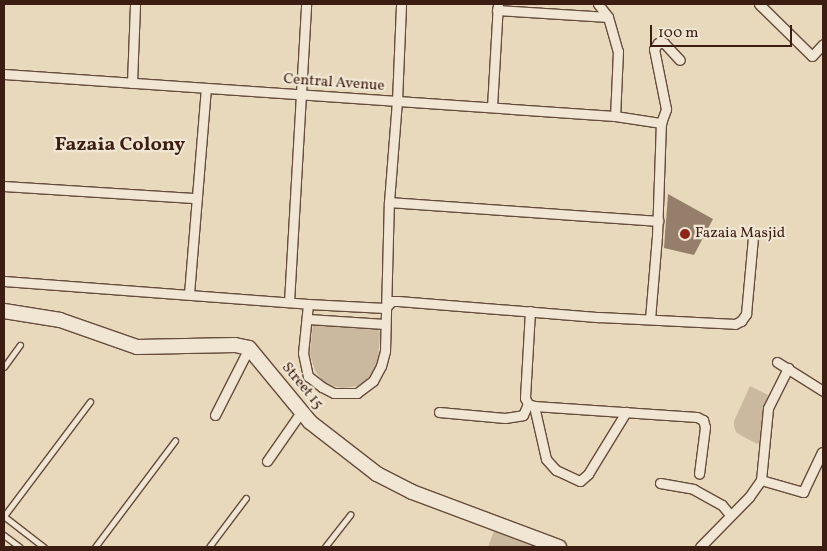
<!DOCTYPE html>
<html>
<head>
<meta charset="utf-8">
<style>
	body { margin:0 }
	#map { position:relative; width:827px; height:551px; overflow:hidden; background:#e8d9bc; font-family:Vollkorn,serif }
	div>[style] { position:absolute }
	.green>* { inset:0; background:#cbb99f }
	.building>* { inset:0; background:#957f6a }
	.roads { filter:drop-shadow(1px 0 #664c3c) drop-shadow(-1px 0 #664c3c) drop-shadow(0 1px #664c3c) drop-shadow(0 -1px #664c3c) }
	.lane>* { height:4.5px; margin:-2.25px; padding:0 2.25px; transform-origin:2.25px; border-radius:2.25px; background:#f0e6d3 }
	.street>* { height:9px; margin:-4.5px; padding:0 4.5px; transform-origin:4.5px; border-radius:4.5px; background:#f0e6d3 }
	.secondary>* { height:14px; margin:-7px; padding:0 7px; transform-origin:7px; border-radius:7px; background:#f0e6d3 }
	.dots>* { width:14px; height:14px; translate:-50% -50%; box-sizing:border-box; border:2px solid #f0e6d3; border-radius:50% }
	span { translate:-50% -50%; white-space:nowrap; text-align:center; line-height:1.15; -webkit-text-stroke:4.5px #f0e6d3; paint-order:stroke }
	.street-label { font-size:15px; color:#3b1d11 }
	.poi-label { font-size:15px; color:#3b1d11 }
	.left { translate:0 -50%; text-align:left }
	.district-label { font-size:20px; color:#3b1d11; font-weight:700 }
	.frame { position:absolute; inset:0; border:5px solid #3b1d11; pointer-events:none }
	.scale { position:absolute; left:650px; top:25px; width:142px; height:22px; box-sizing:border-box; border:2px solid #3b1d11; border-top:0; padding-left:6px; font-size:15px; line-height:18px; white-space:nowrap; color:#3b1d11; -webkit-text-stroke:4px #f0e6d3; paint-order:stroke }
</style>
</head>
<body>
<div id="map">
	<div class="green">
		<div style="clip-path:polygon(313px 323px,378px 328px,380px 333px,378px 362px,374px 372px,366px 381px,358px 386px,342px 388px,325px 384px,315px 371px,310px 354px)"></div>
		<div style="clip-path:polygon(750px 386px,768px 395px,760px 442px,757px 444px,742px 436px,736px 432px,734px 426px,734px 421px)"></div>
		<div style="clip-path:polygon(495px 528px,545px 547px,488px 547px)"></div>
	</div>
	<div class="building">
		<div style="clip-path:polygon(668px 194px,713px 219px,694px 255px,664px 248px)"></div>
	</div>
	<div class="roads">
		<div class="lane">
			<div style="left:4px;top:367px;width:27px;rotate:-54deg"></div>
			<div style="left:4px;top:516px;width:143px;rotate:-53deg"></div>
			<div style="left:4px;top:516px;width:51px;rotate:37.8deg"></div>
			<div style="left:4px;top:535px;width:20px;rotate:37deg"></div>
			<div style="left:95px;top:547px;width:133px;rotate:-53deg"></div>
			<div style="left:209px;top:547px;width:61px;rotate:-52.9deg"></div>
			<div style="left:325px;top:547px;width:41px;rotate:-52deg"></div>
		</div>
		<div class="street">
			<div style="left:598px;top:4px;width:16px;rotate:52deg"></div>
			<div style="left:608px;top:17px;width:35px;rotate:74deg"></div>
			<div style="left:618px;top:51px;width:65px;rotate:92.6deg"></div>
			<div style="left:759px;top:4px;width:74px;rotate:44.5deg"></div>
			<div style="left:812px;top:56px;width:16px;rotate:-47deg"></div>
			<div style="left:497px;top:10px;width:111px;rotate:3.6deg"></div>
			<div style="left:4px;top:74px;width:612px;rotate:3.93deg"></div>
			<div style="left:615px;top:116px;width:47px;rotate:8.7deg"></div>
			<div style="left:132px;top:83px;width:79px;rotate:-87.8deg"></div>
			<div style="left:492px;top:107px;width:103px;rotate:-86.7deg"></div>
			<div style="left:4px;top:186px;width:193px;rotate:3.6deg"></div>
			<div style="left:389px;top:202px;width:270px;rotate:4deg"></div>
			<div style="left:4px;top:281px;width:305px;rotate:4.3deg"></div>
			<div style="left:308px;top:304px;width:77px;rotate:3deg"></div>
			<div style="left:385px;top:308px;width:10px;rotate:-45deg"></div>
			<div style="left:392px;top:301px;width:6px"></div>
			<div style="left:398px;top:301px;width:202px;rotate:4.6deg"></div>
			<div style="left:599px;top:317px;width:136px;rotate:2.9deg"></div>
			<div style="left:735px;top:324px;width:7px;rotate:-27deg"></div>
			<div style="left:741px;top:321px;width:9px;rotate:-54deg"></div>
			<div style="left:746px;top:314px;width:77px;rotate:-84.8deg"></div>
			<div style="left:189px;top:294px;width:206px;rotate:-85.3deg"></div>
			<div style="left:289px;top:302px;width:298px;rotate:-86.7deg"></div>
			<div style="left:308px;top:304px;width:49px;rotate:95.8deg"></div>
			<div style="left:303px;top:353px;width:24px;rotate:78deg"></div>
			<div style="left:308px;top:376px;width:18px;rotate:38deg"></div>
			<div style="left:322px;top:387px;width:13px;rotate:27deg"></div>
			<div style="left:334px;top:393px;width:23px"></div>
			<div style="left:357px;top:393px;width:20px;rotate:-37deg"></div>
			<div style="left:373px;top:381px;width:17px;rotate:-62deg"></div>
			<div style="left:381px;top:366px;width:16px;rotate:-75deg"></div>
			<div style="left:385px;top:351px;width:149px;rotate:-88.5deg"></div>
			<div style="left:389px;top:202px;width:101px;rotate:-85.5deg"></div>
			<div style="left:397px;top:101px;width:97px;rotate:-87.6deg"></div>
			<div style="left:530px;top:311px;width:87px;rotate:93.3deg"></div>
			<div style="left:525px;top:398px;width:7px;rotate:63deg"></div>
			<div style="left:528px;top:404px;width:6px;rotate:18deg"></div>
			<div style="left:534px;top:406px;width:163px;rotate:3.9deg"></div>
			<div style="left:697px;top:417px;width:7px;rotate:27deg"></div>
			<div style="left:703px;top:420px;width:7px;rotate:74deg"></div>
			<div style="left:705px;top:427px;width:47px;rotate:97.3deg"></div>
			<div style="left:308px;top:319px;width:77px;rotate:3.7deg"></div>
			<div style="left:650px;top:319px;width:83px;rotate:-85.2deg"></div>
			<div style="left:657px;top:236px;width:113px;rotate:-88deg"></div>
			<div style="left:661px;top:123px;width:15px;rotate:-70deg"></div>
			<div style="left:666px;top:109px;width:61px;rotate:-101.3deg"></div>
			<div style="left:654px;top:49px;width:7px;rotate:-56deg"></div>
			<div style="left:658px;top:43px;width:6px"></div>
			<div style="left:664px;top:43px;width:23px;rotate:47deg"></div>
			<div style="left:777px;top:362px;width:54px;rotate:32.2deg"></div>
			<div style="left:534px;top:406px;width:54px;rotate:77.2deg"></div>
			<div style="left:546px;top:459px;width:15px;rotate:48deg"></div>
			<div style="left:556px;top:470px;width:26px;rotate:25deg"></div>
			<div style="left:580px;top:481px;width:11px;rotate:-41deg"></div>
			<div style="left:588px;top:474px;width:73px;rotate:-58.5deg"></div>
			<div style="left:439px;top:412px;width:66px;rotate:5.2deg"></div>
			<div style="left:505px;top:418px;width:18px;rotate:-9deg"></div>
			<div style="left:523px;top:415px;width:12px;rotate:-66deg"></div>
			<div style="left:215px;top:415px;width:75px;rotate:-63.1deg"></div>
			<div style="left:267px;top:461px;width:60px;rotate:-55.2deg"></div>
			<div style="left:761px;top:480px;width:44px;rotate:15.9deg"></div>
			<div style="left:803px;top:492px;width:44px;rotate:-64.6deg"></div>
			<div style="left:660px;top:483px;width:34px;rotate:10deg"></div>
			<div style="left:693px;top:489px;width:33px;rotate:29deg"></div>
			<div style="left:722px;top:505px;width:13px;rotate:51deg"></div>
			<div style="left:700px;top:547px;width:70px;rotate:-45.6deg"></div>
			<div style="left:749px;top:497px;width:21px;rotate:-55deg"></div>
			<div style="left:761px;top:480px;width:72px;rotate:-84.4deg"></div>
			<div style="left:768px;top:408px;width:45px;rotate:-63.4deg"></div>
		</div>
		<div class="secondary">
			<div style="left:4px;top:311px;width:57px;rotate:9.1deg"></div>
			<div style="left:60px;top:320px;width:82px;rotate:19.3deg"></div>
			<div style="left:137px;top:347px;width:98px;rotate:-1.2deg"></div>
			<div style="left:235px;top:345px;width:14px;rotate:12deg"></div>
			<div style="left:249px;top:348px;width:96px;rotate:50.5deg"></div>
			<div style="left:310px;top:422px;width:85px;rotate:37.8deg"></div>
			<div style="left:377px;top:474px;width:39px;rotate:27deg"></div>
			<div style="left:412px;top:492px;width:157px;rotate:20.5deg"></div>
		</div>
	</div>
	<div class="dots">
		<div style="left:685px;top:234px;background:#8f2418"></div>
	</div>
	<div class="street-label">
		<span style="left:334px;top:83px;rotate:4deg">Central Avenue</span>
		<span style="left:302px;top:386px;rotate:50deg">Street 15</span>
	</div>
	<div class="poi-label">
		<span class="left" style="left:695px;top:234px">Fazaia Masjid</span>
	</div>
	<div class="district-label">
		<span style="left:120px;top:145px">Fazaia Colony</span>
	</div>
	<div class="frame"></div>
	<div class="scale">100 m</div>
</div>
</body>
</html>
